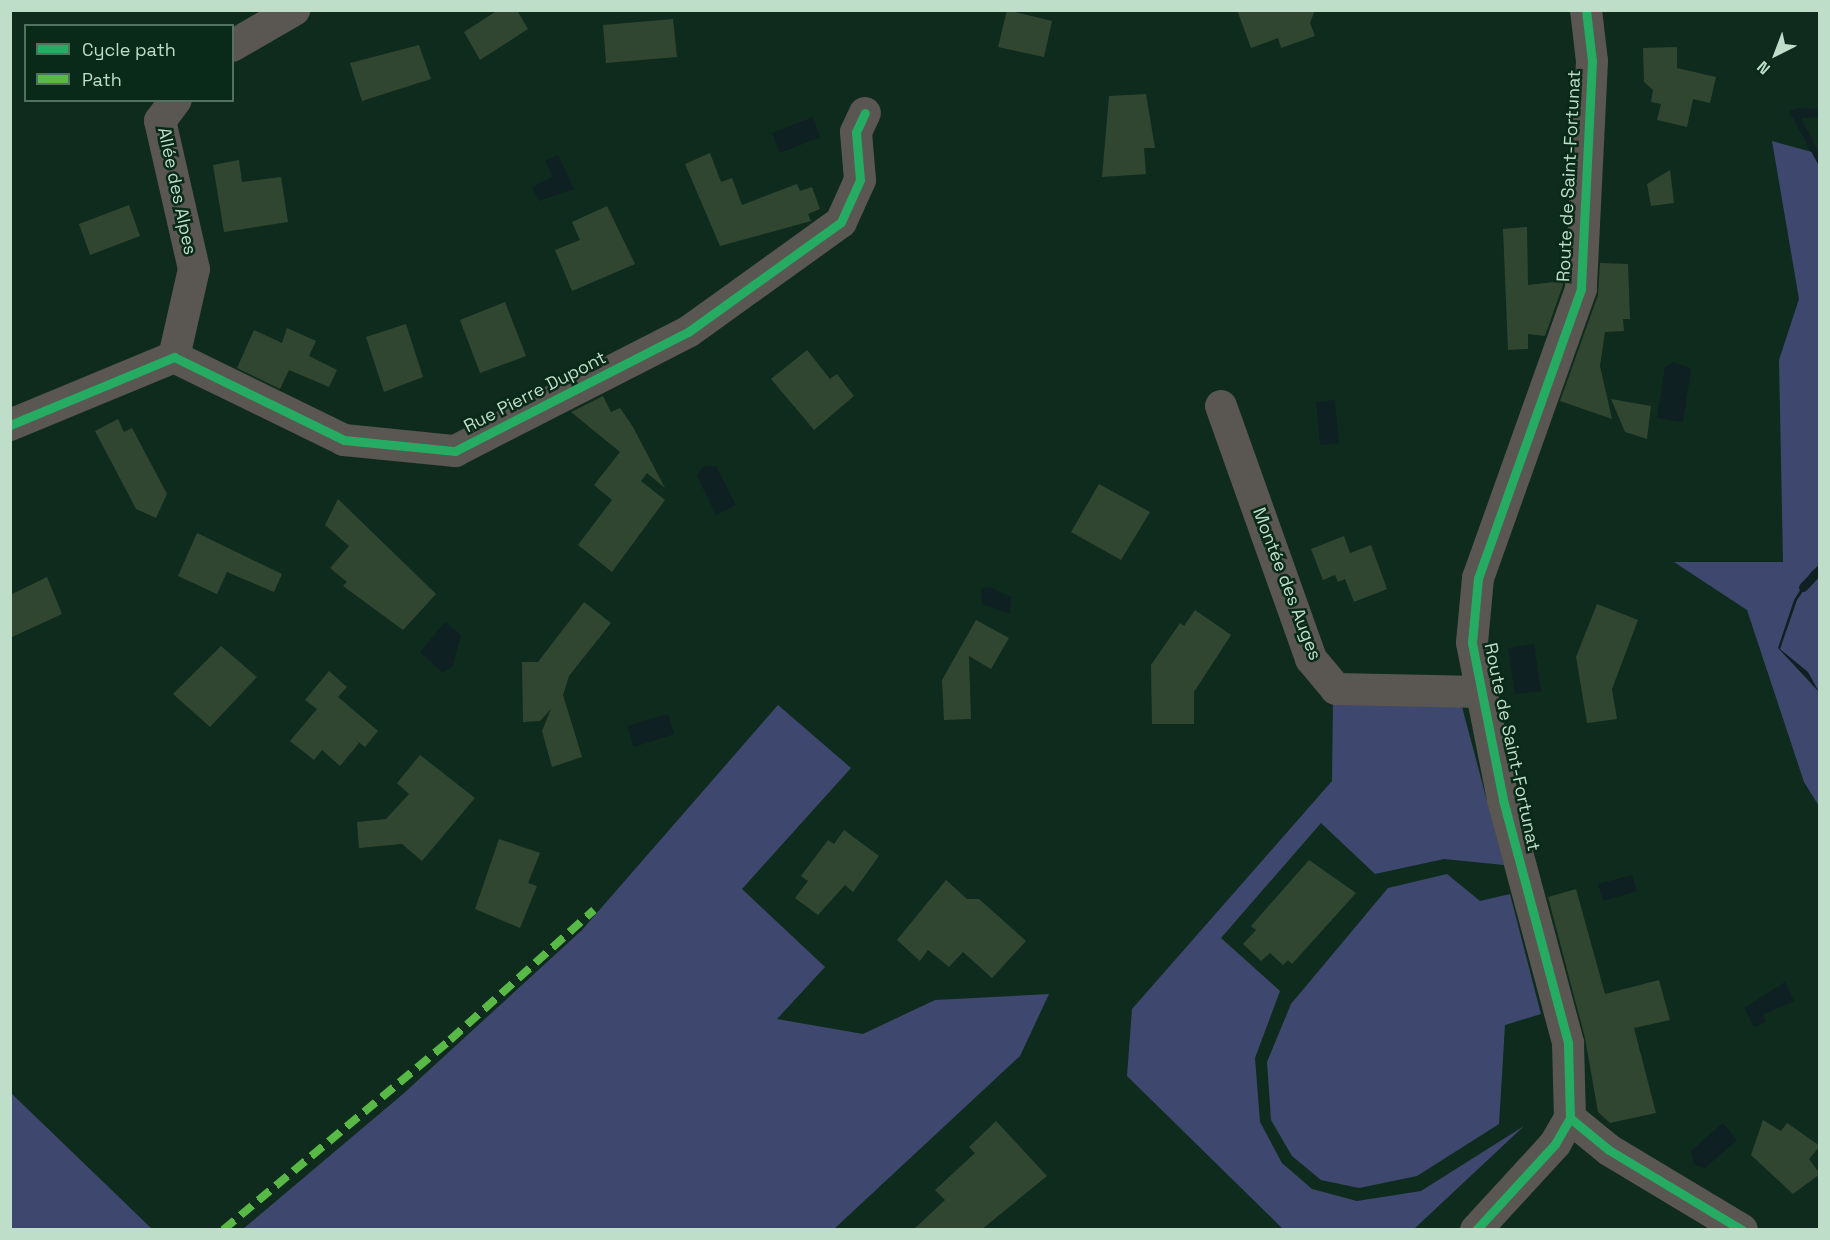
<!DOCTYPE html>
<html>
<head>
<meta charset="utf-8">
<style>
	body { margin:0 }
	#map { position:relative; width:1830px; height:1240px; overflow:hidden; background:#0f2b1d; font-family:"Space Grotesk",sans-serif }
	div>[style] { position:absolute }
	.green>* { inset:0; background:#3e486e }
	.water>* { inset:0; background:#0e2022 }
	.stream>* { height:9px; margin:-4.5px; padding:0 4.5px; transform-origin:4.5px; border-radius:4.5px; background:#0e2022 }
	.building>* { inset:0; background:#304631 }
	.minor>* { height:32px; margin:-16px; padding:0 16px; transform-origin:16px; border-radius:16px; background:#5a5651 }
	.quiet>* { height:8px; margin-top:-4px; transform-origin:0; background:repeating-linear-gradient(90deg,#58b947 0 15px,transparent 0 23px) }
	.cycleway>* { height:9px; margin:-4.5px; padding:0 4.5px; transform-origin:4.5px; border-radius:4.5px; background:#26ab63 }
	span { translate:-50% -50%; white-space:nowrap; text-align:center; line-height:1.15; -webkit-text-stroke:5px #092a18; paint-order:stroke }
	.street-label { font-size:18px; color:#bfdec9 }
	.frame { position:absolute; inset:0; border:12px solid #bfdec9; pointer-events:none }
	.legend { position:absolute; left:24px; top:24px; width:210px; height:78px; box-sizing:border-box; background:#092a18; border:2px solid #52725f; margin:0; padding:8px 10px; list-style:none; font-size:18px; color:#bfdec9 }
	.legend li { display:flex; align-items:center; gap:12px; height:30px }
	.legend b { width:30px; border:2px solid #52725f }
	.north { position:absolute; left:1746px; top:24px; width:60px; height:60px; -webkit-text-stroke:4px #092a18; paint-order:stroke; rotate:222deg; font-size:16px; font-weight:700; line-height:24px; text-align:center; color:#bfdec9 }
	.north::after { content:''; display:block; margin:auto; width:21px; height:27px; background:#bfdec9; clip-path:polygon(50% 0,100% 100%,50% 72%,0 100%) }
</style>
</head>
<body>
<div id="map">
	<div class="green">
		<div style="clip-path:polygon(1772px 141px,1819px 154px,1819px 806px,1804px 782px,1747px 610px,1674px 562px,1783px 562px,1779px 360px,1799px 299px)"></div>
		<div style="clip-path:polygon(1333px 699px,1461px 703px,1504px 865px,1444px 859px,1375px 874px,1321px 823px,1221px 938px,1280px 991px,1255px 1058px,1260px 1122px,1282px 1163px,1312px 1189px,1357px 1201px,1421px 1191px,1524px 1126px,1414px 1229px,1283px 1229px,1127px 1076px,1132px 1009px,1332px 781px)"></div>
		<div style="clip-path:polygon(778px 705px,851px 768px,742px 889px,825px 967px,777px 1019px,863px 1034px,935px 1000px,1049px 994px,1020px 1056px,834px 1229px,243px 1229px,403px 1094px,582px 930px)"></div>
		<div style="clip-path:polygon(1447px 874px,1480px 901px,1510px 894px,1541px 1014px,1505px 1025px,1499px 1124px,1417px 1176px,1359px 1188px,1321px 1180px,1292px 1156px,1271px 1120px,1267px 1062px,1291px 1004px,1388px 888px)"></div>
		<div style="clip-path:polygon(11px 1093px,152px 1229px,11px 1229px)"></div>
	</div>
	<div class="water">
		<div style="clip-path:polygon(1798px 108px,1819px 109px,1819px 117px,1801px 118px,1819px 153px,1819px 166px,1789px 111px)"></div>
		<div style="clip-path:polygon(813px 117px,820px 137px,780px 153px,772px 133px)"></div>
		<div style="clip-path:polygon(558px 155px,574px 189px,539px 201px,532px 187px,553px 177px,545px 161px)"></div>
		<div style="clip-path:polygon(1674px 362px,1691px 369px,1683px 422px,1657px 418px,1665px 367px)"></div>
		<div style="clip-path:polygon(1335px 400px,1339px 443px,1320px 445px,1316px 402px)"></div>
		<div style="clip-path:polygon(704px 466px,716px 466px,736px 505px,716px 515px,697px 476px)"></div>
		<div style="clip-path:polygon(1819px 568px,1797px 600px,1780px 649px,1808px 672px,1819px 692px,1778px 648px,1794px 600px,1812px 571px)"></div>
		<div style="clip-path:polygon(989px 587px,1011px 597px,1010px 614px,982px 604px,981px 589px)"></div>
		<div style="clip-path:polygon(445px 622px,461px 635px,452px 668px,442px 672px,420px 652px)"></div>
		<div style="clip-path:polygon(1534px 644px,1541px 691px,1515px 694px,1508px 648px)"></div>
		<div style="clip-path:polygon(668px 714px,674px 734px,634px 747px,627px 726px)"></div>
		<div style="clip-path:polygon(1632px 875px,1637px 891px,1603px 901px,1598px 884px)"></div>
		<div style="clip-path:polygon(1785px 982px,1794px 1001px,1763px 1015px,1766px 1022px,1754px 1027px,1744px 1008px)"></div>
		<div style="clip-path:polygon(1723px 1123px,1737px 1140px,1705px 1168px,1694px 1165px,1691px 1151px)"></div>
	</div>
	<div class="stream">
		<div style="left:1803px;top:587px;width:25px;rotate:-47deg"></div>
	</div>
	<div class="building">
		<div style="clip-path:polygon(498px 10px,517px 10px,528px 29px,480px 60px,464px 32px)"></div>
		<div style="clip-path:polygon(1007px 10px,1052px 21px,1044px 57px,998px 47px)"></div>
		<div style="clip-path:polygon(1237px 10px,1315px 10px,1310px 23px,1315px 36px,1281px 48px,1278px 38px,1251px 48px)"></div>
		<div style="clip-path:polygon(673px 19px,677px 57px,606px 63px,603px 25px)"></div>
		<div style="clip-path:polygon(419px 45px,431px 79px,362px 101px,350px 63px)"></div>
		<div style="clip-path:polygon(1677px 47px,1677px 68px,1716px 77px,1710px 103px,1693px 99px,1687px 127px,1657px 120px,1661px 104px,1651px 102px,1653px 90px,1644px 82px,1643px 48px)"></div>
		<div style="clip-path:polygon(1146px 94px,1155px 148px,1144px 148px,1146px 174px,1102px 177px,1109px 96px)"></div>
		<div style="clip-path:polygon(710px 153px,721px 182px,732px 178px,742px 205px,797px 184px,800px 191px,812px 187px,820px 209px,808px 214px,811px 221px,720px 246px,685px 164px)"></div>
		<div style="clip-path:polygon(239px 160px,242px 182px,281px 177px,288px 222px,224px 232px,213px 165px)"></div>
		<div style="clip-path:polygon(1670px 170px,1674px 203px,1651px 206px,1647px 184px)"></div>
		<div style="clip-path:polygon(129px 205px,140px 236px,90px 255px,79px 224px)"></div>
		<div style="clip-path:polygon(607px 206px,635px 264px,572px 291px,555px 250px,580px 240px,572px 222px)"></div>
		<div style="clip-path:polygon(1527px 227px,1528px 285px,1563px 281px,1563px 285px,1545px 336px,1528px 334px,1528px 349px,1508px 350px,1503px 229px)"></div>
		<div style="clip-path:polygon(1600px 263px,1628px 264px,1630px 319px,1623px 319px,1624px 331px,1605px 332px,1600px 366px,1612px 419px,1560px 401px,1598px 295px)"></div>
		<div style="clip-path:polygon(505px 302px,526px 356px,480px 373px,460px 320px)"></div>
		<div style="clip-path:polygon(406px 324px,423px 377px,384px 392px,366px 337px)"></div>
		<div style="clip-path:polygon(287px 328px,316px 341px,309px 356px,337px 370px,329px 387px,289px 370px,280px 389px,237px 368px,254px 330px,282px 343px)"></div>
		<div style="clip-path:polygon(807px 350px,830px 379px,837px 374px,854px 396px,814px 430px,771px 379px)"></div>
		<div style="clip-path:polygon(603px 396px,611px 412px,620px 408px,633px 427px,665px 488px,647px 473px,641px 481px,665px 500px,612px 572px,578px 545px,612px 500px,594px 485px,620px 452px,571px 412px)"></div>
		<div style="clip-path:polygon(1611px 399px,1651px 406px,1647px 439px,1625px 432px)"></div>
		<div style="clip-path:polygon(118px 419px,124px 432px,132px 428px,167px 494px,156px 518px,136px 509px,95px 431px)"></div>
		<div style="clip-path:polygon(1099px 484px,1150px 512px,1121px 560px,1071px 532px)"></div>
		<div style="clip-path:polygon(338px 499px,436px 594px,403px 630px,343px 586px,347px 582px,330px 568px,349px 546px,325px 525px)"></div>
		<div style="clip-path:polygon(197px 533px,282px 574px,274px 592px,227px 572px,217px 594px,178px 576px)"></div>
		<div style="clip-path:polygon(1344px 536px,1350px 553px,1371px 545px,1387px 589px,1354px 602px,1345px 579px,1338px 582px,1335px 575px,1323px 580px,1311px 549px)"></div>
		<div style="clip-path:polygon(47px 577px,62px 614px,10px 638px,10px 595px)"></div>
		<div style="clip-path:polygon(584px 602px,611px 623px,569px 676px,563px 695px,582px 757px,552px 767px,542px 731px,551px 709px,540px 721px,523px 722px,522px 662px,538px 662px)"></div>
		<div style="clip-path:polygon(1597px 604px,1638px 620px,1612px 689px,1617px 719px,1587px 723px,1576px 657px)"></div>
		<div style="clip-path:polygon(1195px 610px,1231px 635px,1194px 692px,1194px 724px,1152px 724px,1151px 665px,1180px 623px,1184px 626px)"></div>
		<div style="clip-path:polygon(976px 620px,1009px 638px,991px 669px,969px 656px,971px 719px,944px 720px,942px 680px)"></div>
		<div style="clip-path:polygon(221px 646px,257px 677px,210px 727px,173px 694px)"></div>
		<div style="clip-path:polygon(329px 671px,347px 687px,338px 697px,378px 731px,365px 747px,353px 738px,359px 743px,340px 766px,322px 750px,314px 760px,290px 741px,317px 709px,305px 700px)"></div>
		<div style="clip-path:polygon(420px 755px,475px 798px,422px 861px,402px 844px,359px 848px,357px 822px,386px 819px,409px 794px,397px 783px)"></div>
		<div style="clip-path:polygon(844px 830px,879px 856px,853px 892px,845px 885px,818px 915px,795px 898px,808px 881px,801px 876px,828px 840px,834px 844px)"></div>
		<div style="clip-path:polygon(499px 839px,540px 853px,528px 883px,537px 886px,520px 928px,475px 909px)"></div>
		<div style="clip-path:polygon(1309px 860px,1356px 893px,1292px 964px,1288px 960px,1283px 965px,1270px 953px,1261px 961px,1243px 944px,1256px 930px,1251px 926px)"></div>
		<div style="clip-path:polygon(946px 880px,967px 899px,979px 899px,1026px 941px,992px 978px,963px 952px,949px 967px,928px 950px,920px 961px,897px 940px)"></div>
		<div style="clip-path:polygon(1576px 889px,1605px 994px,1659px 980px,1670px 1020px,1634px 1028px,1656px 1113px,1610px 1123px,1598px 1112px,1585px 1038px,1548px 897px)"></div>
		<div style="clip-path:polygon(1763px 1120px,1781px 1131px,1787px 1123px,1820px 1146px,1809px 1159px,1820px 1174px,1793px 1194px,1751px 1155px)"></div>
		<div style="clip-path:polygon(996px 1121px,1047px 1176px,981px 1230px,913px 1230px,945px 1200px,935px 1190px,975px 1153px,969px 1147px)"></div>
	</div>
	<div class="minor">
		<div style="left:1586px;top:10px;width:51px;rotate:83.3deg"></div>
		<div style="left:1592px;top:61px;width:228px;rotate:92.8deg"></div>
		<div style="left:1581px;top:289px;width:307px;rotate:109.6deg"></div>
		<div style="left:1478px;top:578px;width:65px;rotate:95.3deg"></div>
		<div style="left:1472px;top:643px;width:160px;rotate:78.8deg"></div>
		<div style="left:1503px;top:800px;width:252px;rotate:75deg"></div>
		<div style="left:1568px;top:1043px;width:75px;rotate:88.5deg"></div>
		<div style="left:1570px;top:1118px;width:50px;rotate:39.4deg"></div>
		<div style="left:1609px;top:1150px;width:155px;rotate:31deg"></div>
		<div style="left:232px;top:46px;width:72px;rotate:-30.1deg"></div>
		<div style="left:174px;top:357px;width:90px;rotate:-77.2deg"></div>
		<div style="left:194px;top:269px;width:152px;rotate:-102.9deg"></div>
		<div style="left:160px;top:121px;width:26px;rotate:-53deg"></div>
		<div style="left:1221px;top:406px;width:269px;rotate:70.4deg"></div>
		<div style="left:1311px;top:659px;width:39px;rotate:50deg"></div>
		<div style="left:1336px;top:689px;width:145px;rotate:1.2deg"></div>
		<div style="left:10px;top:425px;width:178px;rotate:-22.5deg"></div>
		<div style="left:174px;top:357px;width:189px;rotate:26deg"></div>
		<div style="left:344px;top:440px;width:112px;rotate:5.7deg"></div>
		<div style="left:455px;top:451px;width:262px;rotate:-27.1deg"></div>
		<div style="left:688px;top:332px;width:188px;rotate:-35.7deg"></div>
		<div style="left:841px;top:222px;width:46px;rotate:-65.7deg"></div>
		<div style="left:860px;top:180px;width:48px;rotate:-94.8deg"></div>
		<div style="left:856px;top:132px;width:21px;rotate:-65deg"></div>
		<div style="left:1476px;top:1230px;width:117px;rotate:-47.4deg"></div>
		<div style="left:1555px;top:1144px;width:30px;rotate:-60deg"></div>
	</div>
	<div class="quiet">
		<div style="left:223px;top:1230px;width:296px;rotate:-39.9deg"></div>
		<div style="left:450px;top:1040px;width:194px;rotate:-42.1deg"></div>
	</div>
	<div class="cycleway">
		<div style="left:1586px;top:10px;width:51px;rotate:83.3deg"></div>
		<div style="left:1592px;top:61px;width:228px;rotate:92.8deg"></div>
		<div style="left:1581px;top:289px;width:307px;rotate:109.6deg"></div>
		<div style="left:1478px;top:578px;width:65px;rotate:95.3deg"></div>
		<div style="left:1472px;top:643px;width:160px;rotate:78.8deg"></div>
		<div style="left:1503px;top:800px;width:252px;rotate:75deg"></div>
		<div style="left:1568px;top:1043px;width:75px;rotate:88.5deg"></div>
		<div style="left:1570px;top:1118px;width:50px;rotate:39.4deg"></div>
		<div style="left:1609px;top:1150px;width:155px;rotate:31deg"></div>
		<div style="left:10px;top:425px;width:178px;rotate:-22.5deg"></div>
		<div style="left:174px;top:357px;width:189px;rotate:26deg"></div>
		<div style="left:344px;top:440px;width:112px;rotate:5.7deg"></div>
		<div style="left:455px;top:451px;width:262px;rotate:-27.1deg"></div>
		<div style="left:688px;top:332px;width:188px;rotate:-35.7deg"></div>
		<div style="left:841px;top:222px;width:46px;rotate:-65.7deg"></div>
		<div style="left:860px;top:180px;width:48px;rotate:-94.8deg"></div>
		<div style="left:856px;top:132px;width:21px;rotate:-65deg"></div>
		<div style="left:1476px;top:1230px;width:117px;rotate:-47.4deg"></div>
		<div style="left:1555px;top:1144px;width:30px;rotate:-60deg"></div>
	</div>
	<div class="street-label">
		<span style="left:1569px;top:176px;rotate:-87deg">Route de Saint-Fortunat</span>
		<span style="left:177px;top:191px;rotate:78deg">Allée des Alpes</span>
		<span style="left:535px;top:392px;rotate:-27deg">Rue Pierre Dupont</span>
		<span style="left:1287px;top:584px;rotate:69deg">Montée des Auges</span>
		<span style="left:1512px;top:747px;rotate:78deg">Route de Saint-Fortunat</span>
	</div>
	<div class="frame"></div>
	<ul class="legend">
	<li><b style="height:8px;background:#26ab63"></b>Cycle path</li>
	<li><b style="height:8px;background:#58b947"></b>Path</li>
	</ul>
	<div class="north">N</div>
</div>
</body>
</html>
